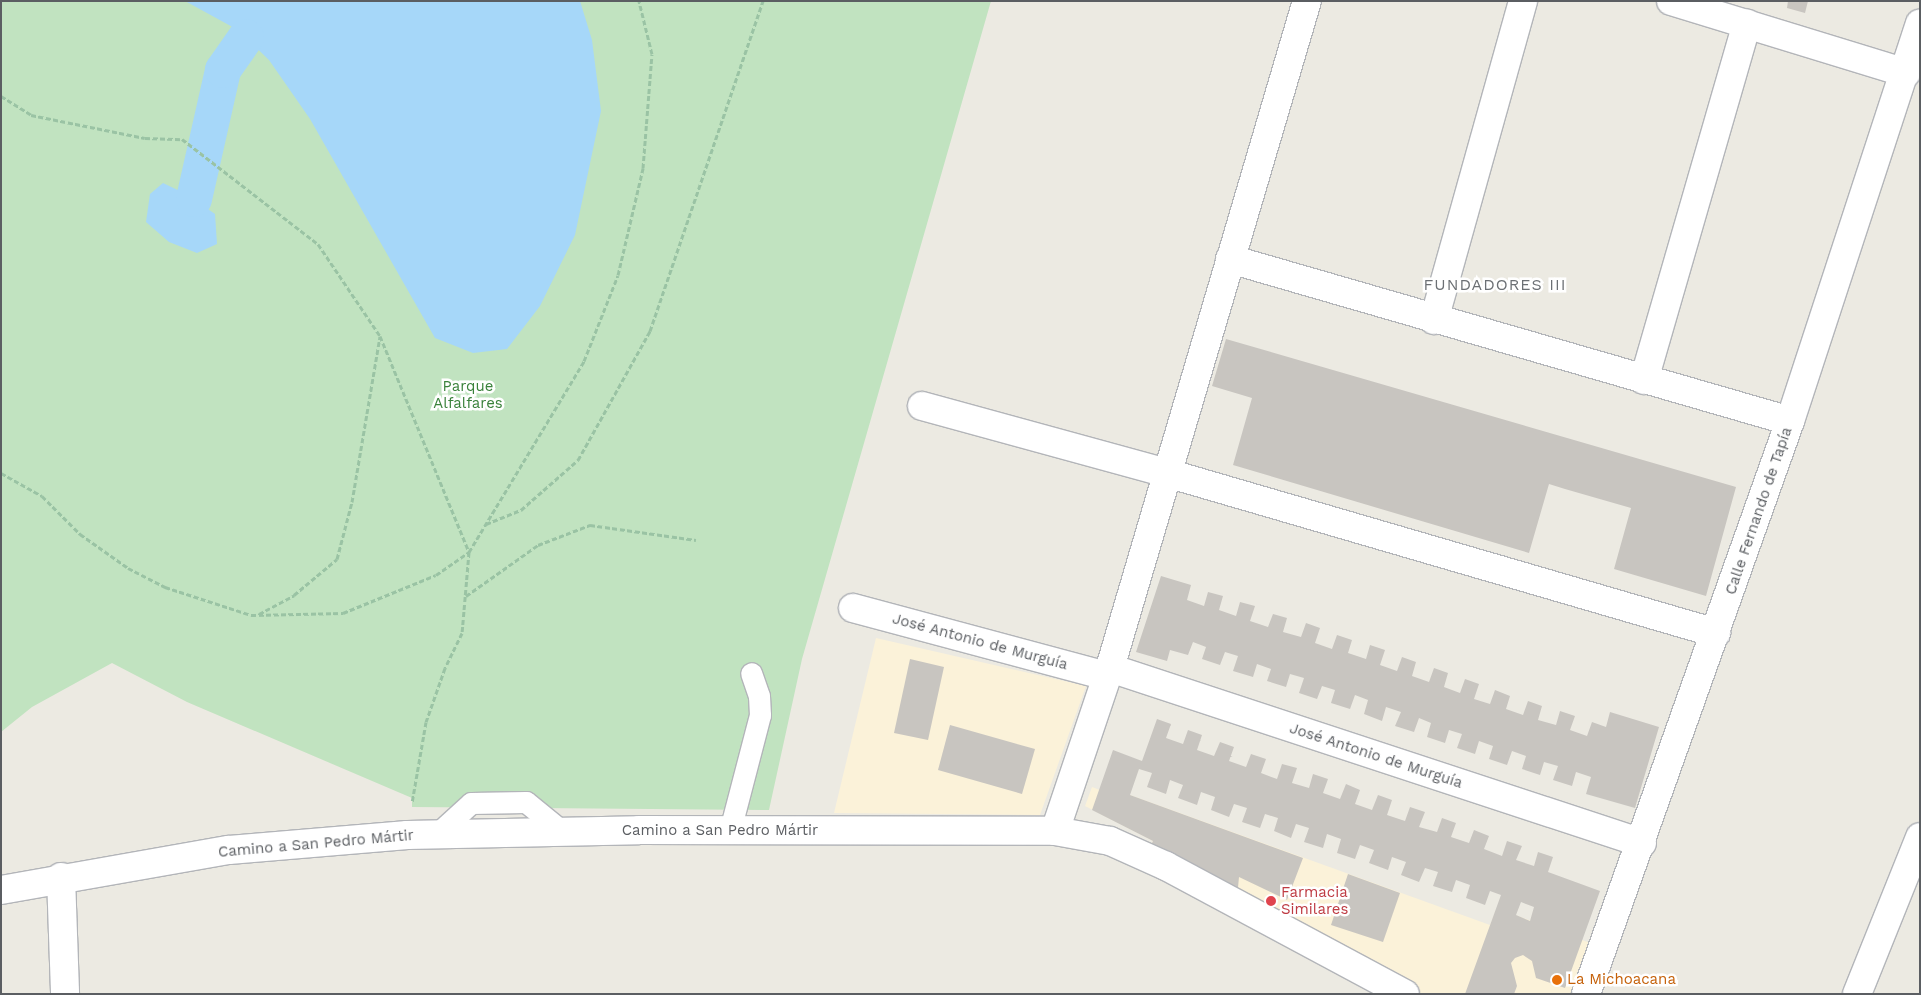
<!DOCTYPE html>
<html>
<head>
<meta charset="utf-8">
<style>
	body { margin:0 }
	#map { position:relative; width:1921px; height:995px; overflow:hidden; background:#eceae2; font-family:"Work Sans",sans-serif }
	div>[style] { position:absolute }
	.commercial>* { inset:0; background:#fbf2d9 }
	.green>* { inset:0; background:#c1e3c0 }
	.water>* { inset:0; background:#a6d7f9 }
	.canal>* { height:36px; margin:-18px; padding:0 18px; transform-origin:18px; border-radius:18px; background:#a6d7f9 }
	.building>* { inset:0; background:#c8c5c0 }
	.path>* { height:3px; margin-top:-1.5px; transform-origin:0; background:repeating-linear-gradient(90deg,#9ac3a4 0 5px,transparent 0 7.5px) }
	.roads { filter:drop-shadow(1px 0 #b3b5b9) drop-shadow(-1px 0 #b3b5b9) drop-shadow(0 1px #b3b5b9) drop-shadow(0 -1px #b3b5b9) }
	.service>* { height:21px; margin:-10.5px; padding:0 10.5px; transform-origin:10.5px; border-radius:10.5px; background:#fff }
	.minor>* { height:28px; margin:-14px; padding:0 14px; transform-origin:14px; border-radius:14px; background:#fff }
	.tertiary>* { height:28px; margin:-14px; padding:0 14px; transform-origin:14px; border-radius:14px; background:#fff }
	.secondary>* { height:28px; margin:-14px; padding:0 14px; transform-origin:14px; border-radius:14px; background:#fff }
	.dots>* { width:14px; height:14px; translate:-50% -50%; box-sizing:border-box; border:2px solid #fff; border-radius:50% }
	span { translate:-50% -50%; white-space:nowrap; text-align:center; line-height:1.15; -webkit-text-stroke:5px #fff; paint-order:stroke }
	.park-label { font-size:15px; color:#3a823b }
	.street-label { font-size:15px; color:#5b5e62 }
	.health-label { font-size:15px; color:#be3a42 }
	.left { translate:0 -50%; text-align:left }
	.food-label { font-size:15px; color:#c56008 }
	.neighbourhood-label { font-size:16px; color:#6c7074; letter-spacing:1px }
	.frame { position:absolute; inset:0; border:2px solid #5b5e62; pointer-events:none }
</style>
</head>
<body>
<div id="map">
	<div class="commercial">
		<div style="clip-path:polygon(876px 638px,1086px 686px,1040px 815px,834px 813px)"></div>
		<div style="clip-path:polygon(1092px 787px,1128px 801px,1130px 795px,1490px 925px,1497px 908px,1593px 944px,1574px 994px,1413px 994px,1150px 847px,1153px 841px,1085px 806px)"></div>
	</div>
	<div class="green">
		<div style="clip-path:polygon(1px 1px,991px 1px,802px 659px,769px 810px,412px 807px,412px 798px,187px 702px,112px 663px,32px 707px,1px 732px)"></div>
	</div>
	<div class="water">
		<div style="clip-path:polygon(185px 1px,580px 1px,592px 40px,601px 111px,575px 235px,540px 306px,507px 349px,473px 353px,435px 338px,310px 119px,269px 60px,238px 30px)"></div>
		<div style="clip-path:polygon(163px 183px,186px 194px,215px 214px,217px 244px,197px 253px,169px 242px,146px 222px,150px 194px)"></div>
	</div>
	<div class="canal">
		<div style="left:194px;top:199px;width:132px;rotate:-77.3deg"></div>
		<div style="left:223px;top:70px;width:40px;rotate:-55.1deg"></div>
	</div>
	<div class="building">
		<div style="clip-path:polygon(1788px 1px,1808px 1px,1805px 13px,1787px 8px)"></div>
		<div style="clip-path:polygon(1226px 339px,1736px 487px,1706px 596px,1614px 569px,1631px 508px,1565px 489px,1549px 484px,1529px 553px,1233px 465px,1252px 398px,1212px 386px)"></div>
		<div style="clip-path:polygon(1161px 576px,1191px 585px,1187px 600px,1204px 606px,1208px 592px,1223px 596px,1219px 610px,1236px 616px,1240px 602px,1255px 606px,1250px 621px,1268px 627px,1273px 614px,1287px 618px,1283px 632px,1301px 637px,1306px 623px,1320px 628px,1315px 643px,1332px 649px,1337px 635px,1352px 640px,1348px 653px,1366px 659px,1370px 645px,1385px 650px,1380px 665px,1397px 671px,1402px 657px,1416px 662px,1412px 676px,1429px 682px,1434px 668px,1448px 673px,1444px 687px,1460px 693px,1465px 679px,1479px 684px,1474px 699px,1490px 704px,1495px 690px,1510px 696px,1506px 709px,1523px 715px,1528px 701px,1542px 706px,1538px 720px,1556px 725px,1560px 711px,1575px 716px,1570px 730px,1587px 736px,1592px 722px,1606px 727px,1610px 712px,1659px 727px,1635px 808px,1586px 794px,1591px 777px,1576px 772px,1572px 786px,1553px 780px,1558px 766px,1544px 762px,1540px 775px,1522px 769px,1526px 756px,1512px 751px,1507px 765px,1489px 759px,1493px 746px,1479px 741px,1475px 754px,1457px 748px,1462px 734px,1449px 730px,1445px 743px,1427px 737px,1431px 723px,1419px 718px,1414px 732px,1395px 726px,1401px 712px,1386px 707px,1382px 721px,1364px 714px,1368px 700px,1355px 695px,1350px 709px,1331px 703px,1335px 690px,1322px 686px,1317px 699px,1299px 693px,1304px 678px,1290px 674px,1286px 687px,1267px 681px,1271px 669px,1257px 664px,1253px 677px,1233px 671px,1238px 656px,1225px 652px,1220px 665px,1202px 659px,1206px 647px,1193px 642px,1188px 655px,1170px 650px,1167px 661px,1136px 652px)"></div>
		<div style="clip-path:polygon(910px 659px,944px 667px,928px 740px,894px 733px)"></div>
		<div style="clip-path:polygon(evenodd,1157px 719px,1171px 724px,1166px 738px,1183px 744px,1188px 730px,1202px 735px,1197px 750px,1214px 756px,1220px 742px,1234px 747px,1229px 761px,1246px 767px,1251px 754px,1266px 759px,1261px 773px,1277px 779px,1282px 764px,1297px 768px,1292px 783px,1309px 788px,1313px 774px,1328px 779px,1323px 793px,1340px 799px,1346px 784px,1360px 790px,1355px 804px,1372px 810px,1378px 795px,1392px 800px,1387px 815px,1405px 821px,1410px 807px,1425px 812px,1419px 827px,1437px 832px,1442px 818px,1456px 823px,1451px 837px,1469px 843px,1474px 830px,1489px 836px,1484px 849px,1502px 856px,1507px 841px,1522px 846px,1516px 860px,1534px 866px,1538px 852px,1553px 857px,1548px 872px,1600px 891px,1565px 988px,1536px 978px,1532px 961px,1523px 955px,1515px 958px,1511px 963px,1517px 986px,1514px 994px,1465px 994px,1501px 895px,1490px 891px,1485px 905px,1466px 898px,1470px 885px,1456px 880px,1452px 892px,1433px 886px,1438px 872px,1425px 868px,1419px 882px,1401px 875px,1406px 862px,1392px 857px,1388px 870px,1369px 863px,1374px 850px,1360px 845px,1355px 859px,1337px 853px,1341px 839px,1327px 834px,1323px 848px,1304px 842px,1309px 828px,1296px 824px,1291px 838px,1274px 831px,1278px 818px,1265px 814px,1260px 828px,1242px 822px,1247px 808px,1234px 804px,1229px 817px,1211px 810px,1215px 797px,1201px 792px,1197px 805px,1178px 798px,1183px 785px,1170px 780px,1166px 794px,1147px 787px,1152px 773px,1139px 769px,1130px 795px,1303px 858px,1287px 900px,1239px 877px,1237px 898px,1150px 847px,1153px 841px,1092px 810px,1113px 750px,1142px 761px,1157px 719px,1521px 902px,1534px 907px,1530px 921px,1516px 915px,1521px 902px)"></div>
		<div style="clip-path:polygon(950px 725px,1035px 749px,1022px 794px,938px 770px)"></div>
		<div style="clip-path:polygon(1348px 874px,1400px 893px,1383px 942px,1331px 925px)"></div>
	</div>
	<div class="path">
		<div style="left:1px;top:96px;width:36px;rotate:32deg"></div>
		<div style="left:31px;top:115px;width:116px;rotate:11.4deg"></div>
		<div style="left:145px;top:138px;width:37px;rotate:2deg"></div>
		<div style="left:182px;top:139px;width:172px;rotate:37.7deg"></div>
		<div style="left:318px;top:244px;width:111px;rotate:56deg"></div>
		<div style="left:380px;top:336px;width:234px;rotate:67.6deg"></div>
		<div style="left:469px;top:552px;width:81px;rotate:94.9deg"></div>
		<div style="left:462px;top:633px;width:39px;rotate:116deg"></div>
		<div style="left:445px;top:668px;width:57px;rotate:109.4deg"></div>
		<div style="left:426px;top:722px;width:82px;rotate:99.8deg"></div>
		<div style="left:1px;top:473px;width:47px;rotate:29.3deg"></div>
		<div style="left:42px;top:496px;width:54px;rotate:45deg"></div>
		<div style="left:80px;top:534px;width:59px;rotate:35.3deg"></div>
		<div style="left:128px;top:568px;width:42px;rotate:27.2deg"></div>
		<div style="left:165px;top:587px;width:90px;rotate:18deg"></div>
		<div style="left:251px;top:615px;width:92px;rotate:-1.2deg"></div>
		<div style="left:343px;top:613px;width:100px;rotate:-22.2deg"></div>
		<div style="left:436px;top:575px;width:40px;rotate:-34.9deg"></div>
		<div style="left:469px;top:552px;width:223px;rotate:-58.9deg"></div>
		<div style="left:584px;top:361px;width:92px;rotate:-68.4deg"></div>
		<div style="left:618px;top:275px;width:110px;rotate:-76.8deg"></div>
		<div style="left:643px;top:168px;width:114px;rotate:-85.5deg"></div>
		<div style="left:652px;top:54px;width:55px;rotate:-103.8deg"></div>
		<div style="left:486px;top:524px;width:38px;rotate:-22deg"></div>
		<div style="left:521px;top:510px;width:76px;rotate:-41.3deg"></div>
		<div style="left:578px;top:460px;width:148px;rotate:-60.8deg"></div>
		<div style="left:650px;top:331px;width:349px;rotate:-71.1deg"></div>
		<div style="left:466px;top:596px;width:88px;rotate:-35.3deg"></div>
		<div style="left:538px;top:545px;width:56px;rotate:-21deg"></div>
		<div style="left:590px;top:525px;width:107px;rotate:8.1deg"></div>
		<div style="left:259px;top:614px;width:40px;rotate:-28deg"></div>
		<div style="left:294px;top:595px;width:56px;rotate:-39.9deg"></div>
		<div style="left:337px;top:559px;width:59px;rotate:-75.3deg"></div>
		<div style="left:352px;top:502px;width:168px;rotate:-80.4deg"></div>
	</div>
	<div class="roads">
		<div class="service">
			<div style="left:730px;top:830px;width:119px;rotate:-75.4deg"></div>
			<div style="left:760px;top:715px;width:19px;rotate:-93deg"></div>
			<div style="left:759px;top:696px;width:24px;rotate:-109deg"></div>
			<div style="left:437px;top:834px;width:46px;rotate:-42.4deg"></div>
			<div style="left:471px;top:803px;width:55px;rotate:-1deg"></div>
			<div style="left:526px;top:802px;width:49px;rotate:39.2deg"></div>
		</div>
		<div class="minor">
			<div style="left:1671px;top:1px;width:246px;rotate:17deg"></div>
			<div style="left:1230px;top:259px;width:583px;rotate:16.13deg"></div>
			<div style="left:1434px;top:320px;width:331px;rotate:-74.4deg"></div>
			<div style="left:1644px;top:380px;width:371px;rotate:-73.9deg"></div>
			<div style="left:922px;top:406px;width:254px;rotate:15.3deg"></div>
			<div style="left:1167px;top:473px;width:572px;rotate:16.25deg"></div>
			<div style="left:853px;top:608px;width:263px;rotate:15deg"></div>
			<div style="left:1110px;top:668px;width:560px;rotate:18.21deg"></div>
			<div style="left:1055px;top:831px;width:172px;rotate:-71.4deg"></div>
			<div style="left:1110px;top:668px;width:695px;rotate:-73.55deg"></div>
			<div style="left:61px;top:877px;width:117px;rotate:88deg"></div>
			<div style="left:1586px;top:994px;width:608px;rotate:-70.4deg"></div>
			<div style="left:1790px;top:421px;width:418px;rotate:-71.9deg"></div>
		</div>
		<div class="tertiary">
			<div style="left:1px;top:890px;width:231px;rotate:-10deg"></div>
			<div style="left:229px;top:850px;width:179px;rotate:-4.8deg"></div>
			<div style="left:407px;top:835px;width:232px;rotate:-1.2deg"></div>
			<div style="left:639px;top:830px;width:416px;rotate:0.1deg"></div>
			<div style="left:1055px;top:831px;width:56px;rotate:10.3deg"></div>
			<div style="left:1110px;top:841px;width:61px;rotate:24.1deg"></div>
			<div style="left:1166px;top:866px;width:271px;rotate:28.2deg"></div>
		</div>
		<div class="secondary">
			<div style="left:1857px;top:994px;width:169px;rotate:-68.1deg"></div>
		</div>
	</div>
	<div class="dots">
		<div style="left:1271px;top:901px;background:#e0444e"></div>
		<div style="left:1557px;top:980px;background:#e8710a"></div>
	</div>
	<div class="park-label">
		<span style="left:468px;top:395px">Parque<br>Alfalfares</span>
	</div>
	<div class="street-label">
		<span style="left:1759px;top:511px;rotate:-71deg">Calle Fernando de Tapía</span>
		<span style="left:980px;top:642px;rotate:15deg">José Antonio de Murguía</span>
		<span style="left:1376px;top:756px;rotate:18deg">José Antonio de Murguía</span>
		<span style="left:720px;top:831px">Camino a San Pedro Mártir</span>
		<span style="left:316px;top:844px;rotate:-5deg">Camino a San Pedro Mártir</span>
	</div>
	<div class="health-label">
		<span class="left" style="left:1281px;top:901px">Farmacia<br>Similares</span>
	</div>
	<div class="food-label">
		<span class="left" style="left:1567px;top:980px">La Michoacana</span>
	</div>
	<div class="neighbourhood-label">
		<span style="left:1495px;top:285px">FUNDADORES III</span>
	</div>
	<div class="frame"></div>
</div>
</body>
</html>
